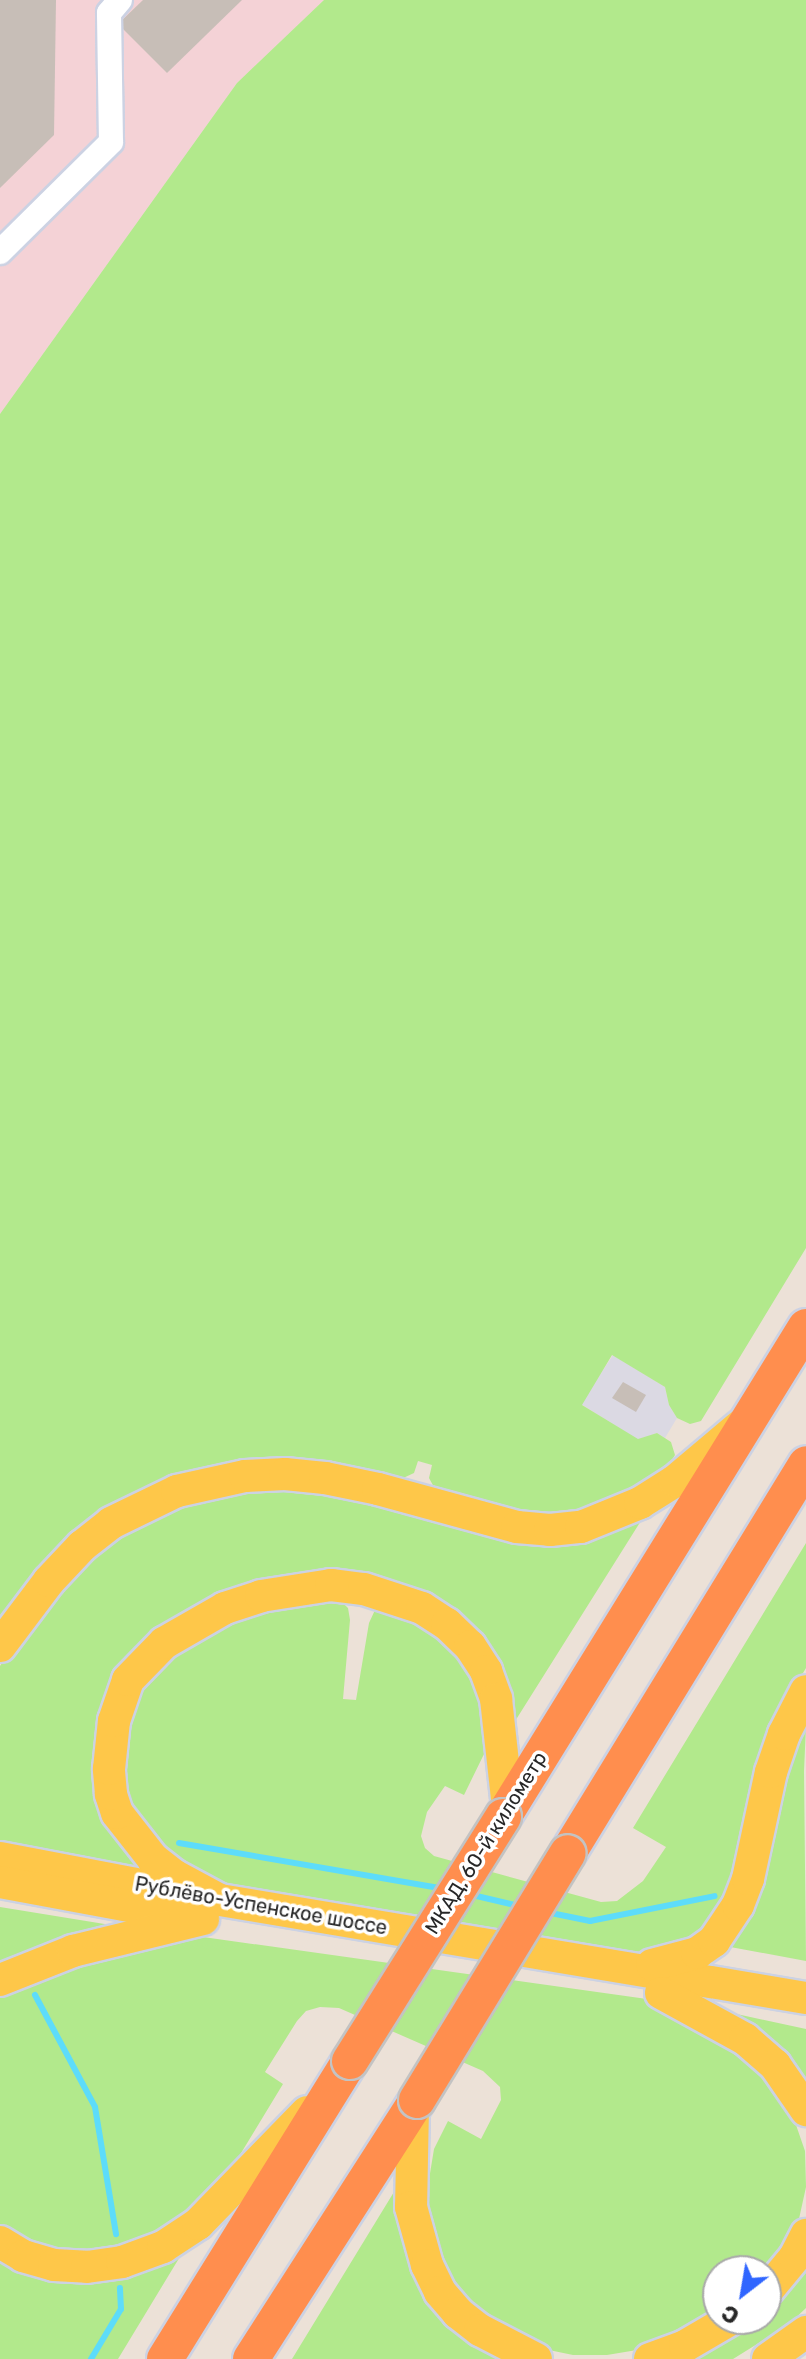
<!DOCTYPE html>
<html>
<head>
<meta charset="utf-8">
<style>
	body { margin:0 }
	#map { position:relative; width:806px; height:2359px; overflow:hidden; background:#ece1d7; font-family:Rubik,sans-serif }
	div>[style] { position:absolute }
	.industrial>* { inset:0; background:#dbd9e3 }
	.medical>* { inset:0; background:#f4d2d6 }
	.green>* { inset:0; background:#b2e98c }
	.stream>* { height:6px; margin:-3px; padding:0 3px; transform-origin:3px; border-radius:3px; background:#5ddcfa }
	.building>* { inset:0; background:#c7beb7 }
	.roads { filter:drop-shadow(2px 0 #ccd2e3) drop-shadow(-2px 0 #ccd2e3) drop-shadow(0 2px #ccd2e3) drop-shadow(0 -2px #ccd2e3) }
	.minor>* { height:24px; margin:-12px; padding:0 12px; transform-origin:12px; border-radius:12px; background:#fff }
	.major>* { height:32px; margin:-16px; padding:0 16px; transform-origin:16px; border-radius:16px; background:#fec749 }
	.highway>* { height:36px; margin:-18px; padding:0 18px; transform-origin:18px; border-radius:18px; background:#ff8e4e }
	.bridges { filter:drop-shadow(2px 0 #c3c3c3) drop-shadow(-2px 0 #c3c3c3) drop-shadow(0 2px #c3c3c3) drop-shadow(0 -2px #c3c3c3) }
	.highway-bridge>* { height:36px; margin:-18px; padding:0 18px; transform-origin:18px; border-radius:18px; background:#ff8e4e }
	span { translate:-50% -50%; white-space:nowrap; text-align:center; line-height:1.15; -webkit-text-stroke:7px #fff; paint-order:stroke }
	.street-label { font-size:20px; color:#272727 }
	.north { position:absolute; left:702px; top:2255px; width:80px; height:80px; box-sizing:border-box; background:#fff; border:2px solid #a9a9a9; border-radius:50%; rotate:211deg; font-size:22px; font-weight:700; line-height:32px; text-align:center; color:#272727 }
	.north::after { content:''; display:block; margin:auto; width:28px; height:36px; background:#3066ff; clip-path:polygon(50% 0,100% 100%,50% 72%,0 100%) }
</style>
</head>
<body>
<div id="map">
	<div class="industrial">
		<div style="clip-path:polygon(613px 1355px,665px 1387px,669px 1405px,677px 1418px,665px 1438px,657px 1433px,638px 1440px,581px 1404px)"></div>
	</div>
	<div class="medical">
		<div style="clip-path:polygon(0 0,324px 0,237px 83px,0 414px)"></div>
	</div>
	<div class="green">
		<div style="clip-path:polygon(324px 0,806px 0,806px 1248px,701px 1421px,690px 1424px,677px 1418px,669px 1405px,665px 1387px,612px 1355px,582px 1405px,638px 1439px,657px 1433px,671px 1442px,675px 1455px,667px 1468px,641px 1487px,597px 1508px,565px 1515px,531px 1515px,435px 1489px,429px 1478px,432px 1465px,418px 1461px,414px 1473px,401px 1479px,280px 1459px,225px 1463px,182px 1472px,128px 1495px,92px 1518px,56px 1553px,0 1620px,0 414px,237px 83px)"></div>
		<div style="clip-path:polygon(248px 1486px,327px 1490px,517px 1537px,644px 1516px,512px 1726px,424px 1597px,216px 1599px,102px 1724px,145px 1869px,0 1840px,0 1666px,26px 1628px,91px 1555px,150px 1512px)"></div>
		<div style="clip-path:polygon(806px 1543px,806px 1668px,794px 1688px,737px 1876px,705px 1934px,670px 1947px,638px 1952px,589px 1949px,274px 1904px,181px 1868px,126px 1803px,124px 1721px,132px 1696px,163px 1658px,233px 1618px,337px 1597px,348px 1608px,350px 1620px,343px 1699px,356px 1700px,369px 1623px,375px 1610px,385px 1606px,438px 1632px,476px 1675px,488px 1730px,485px 1752px,464px 1795px,445px 1786px,427px 1812px,421px 1836px,425px 1848px,434px 1856px,601px 1902px,617px 1901px,643px 1881px,666px 1847px,633px 1828px)"></div>
		<div style="clip-path:polygon(806px 1726px,804px 1771px,806px 1961px,725px 1946px,778px 1777px)"></div>
		<div style="clip-path:polygon(0 1907px,123px 1927px,0 1968px)"></div>
		<div style="clip-path:polygon(203px 1937px,654px 2000px,736px 2049px,786px 2096px,805px 2151px,806px 2187px,797px 2228px,766px 2271px,718px 2271px,718px 2315px,649px 2348px,607px 2355px,573px 2355px,544px 2349px,491px 2323px,445px 2278px,424px 2210px,434px 2149px,448px 2121px,481px 2139px,501px 2100px,500px 2087px,483px 2071px,339px 2008px,320px 2007px,306px 2011px,297px 2021px,265px 2072px,283px 2084px,235px 2163px,181px 2222px,123px 2247px,86px 2254px,26px 2245px,0 2228px,0 1996px,78px 1963px,157px 1944px)"></div>
		<div style="clip-path:polygon(732px 2013px,806px 2029px,806px 2084px,754px 2028px)"></div>
		<div style="clip-path:polygon(397px 2187px,403px 2236px,508px 2359px,292px 2359px)"></div>
		<div style="clip-path:polygon(806px 2254px,806px 2308px,788px 2325px,733px 2359px,674px 2359px,747px 2319px,766px 2319px,766px 2304px)"></div>
		<div style="clip-path:polygon(181px 2255px,118px 2359px,0 2359px,0 2259px,14px 2268px,46px 2280px,70px 2283px,139px 2273px)"></div>
	</div>
	<div class="stream">
		<div style="left:179px;top:1843px;width:270px;rotate:9.8deg"></div>
		<div style="left:468px;top:1894px;width:57px;rotate:13.3deg"></div>
		<div style="left:546px;top:1912px;width:45px;rotate:11.6deg"></div>
		<div style="left:590px;top:1921px;width:127px;rotate:-11.3deg"></div>
		<div style="left:35px;top:1995px;width:127px;rotate:61.8deg"></div>
		<div style="left:95px;top:2107px;width:129px;rotate:80.6deg"></div>
		<div style="left:91px;top:2359px;width:58px;rotate:-59deg"></div>
		<div style="left:121px;top:2309px;width:21px;rotate:-93deg"></div>
	</div>
	<div class="building">
		<div style="clip-path:polygon(0 0,56px 0,54px 135px,0 188px)"></div>
		<div style="clip-path:polygon(143px 0,242px 0,167px 73px,118px 24px)"></div>
		<div style="clip-path:polygon(623px 1382px,646px 1395px,636px 1412px,612px 1398px)"></div>
	</div>
	<div class="roads">
		<div class="minor">
			<div style="left:0;top:252px;width:156px;rotate:-44.7deg"></div>
			<div style="left:111px;top:142px;width:129px;rotate:-90.9deg"></div>
			<div style="left:109px;top:13px;width:17px;rotate:-50deg"></div>
		</div>
		<div class="major">
			<div style="left:0;top:1646px;width:81px;rotate:-53deg"></div>
			<div style="left:49px;top:1581px;width:48px;rotate:-46.7deg"></div>
			<div style="left:82px;top:1546px;width:37px;rotate:-38deg"></div>
			<div style="left:111px;top:1523px;width:73px;rotate:-25.9deg"></div>
			<div style="left:177px;top:1491px;width:70px;rotate:-12.4deg"></div>
			<div style="left:245px;top:1476px;width:40px;rotate:-2.9deg"></div>
			<div style="left:285px;top:1474px;width:40px;rotate:5.7deg"></div>
			<div style="left:325px;top:1478px;width:54px;rotate:11.7deg"></div>
			<div style="left:378px;top:1489px;width:144px;rotate:15.3deg"></div>
			<div style="left:517px;top:1527px;width:33px;rotate:5deg"></div>
			<div style="left:550px;top:1530px;width:31px;rotate:-6deg"></div>
			<div style="left:581px;top:1527px;width:64px;rotate:-22.1deg"></div>
			<div style="left:640px;top:1503px;width:41px;rotate:-32.2deg"></div>
			<div style="left:675px;top:1481px;width:84px;rotate:-40.2deg"></div>
			<div style="left:0;top:1858px;width:224px;rotate:10.8deg"></div>
			<div style="left:220px;top:1900px;width:594px;rotate:9.49deg"></div>
			<div style="left:0;top:1882px;width:171px;rotate:10.5deg"></div>
			<div style="left:220px;top:1900px;width:51px;rotate:-151.9deg"></div>
			<div style="left:175px;top:1876px;width:28px;rotate:-142deg"></div>
			<div style="left:153px;top:1859px;width:58px;rotate:-128deg"></div>
			<div style="left:117px;top:1813px;width:20px;rotate:-108deg"></div>
			<div style="left:111px;top:1794px;width:25px;rotate:-95deg"></div>
			<div style="left:109px;top:1769px;width:48px;rotate:-84.1deg"></div>
			<div style="left:114px;top:1721px;width:43px;rotate:-71.1deg"></div>
			<div style="left:128px;top:1680px;width:52px;rotate:-45.8deg"></div>
			<div style="left:164px;top:1643px;width:70px;rotate:-29.8deg"></div>
			<div style="left:225px;top:1608px;width:38px;rotate:-18deg"></div>
			<div style="left:261px;top:1596px;width:71px;rotate:-8.9deg"></div>
			<div style="left:331px;top:1585px;width:33px;rotate:7deg"></div>
			<div style="left:364px;top:1589px;width:61px;rotate:18.1deg"></div>
			<div style="left:422px;top:1608px;width:30px;rotate:33deg"></div>
			<div style="left:447px;top:1624px;width:32px;rotate:44deg"></div>
			<div style="left:470px;top:1646px;width:30px;rotate:57deg"></div>
			<div style="left:486px;top:1671px;width:30px;rotate:70deg"></div>
			<div style="left:496px;top:1699px;width:110px;rotate:83.7deg"></div>
			<div style="left:652px;top:1965px;width:47px;rotate:-14.9deg"></div>
			<div style="left:697px;top:1953px;width:21px;rotate:-35deg"></div>
			<div style="left:714px;top:1941px;width:43px;rotate:-56.3deg"></div>
			<div style="left:738px;top:1905px;width:28px;rotate:-69deg"></div>
			<div style="left:748px;top:1879px;width:109px;rotate:-77.9deg"></div>
			<div style="left:771px;top:1772px;width:40px;rotate:-71.1deg"></div>
			<div style="left:784px;top:1734px;width:48px;rotate:-62.9deg"></div>
			<div style="left:0;top:1980px;width:79px;rotate:-21.7deg"></div>
			<div style="left:73px;top:1951px;width:134px;rotate:-13.8deg"></div>
			<div style="left:661px;top:1993px;width:96px;rotate:28.7deg"></div>
			<div style="left:745px;top:2039px;width:40px;rotate:41deg"></div>
			<div style="left:775px;top:2065px;width:55px;rotate:55.4deg"></div>
			<div style="left:413px;top:2106px;width:101px;rotate:91.1deg"></div>
			<div style="left:411px;top:2207px;width:60px;rotate:74.6deg"></div>
			<div style="left:427px;top:2265px;width:30px;rotate:64deg"></div>
			<div style="left:440px;top:2292px;width:28px;rotate:49deg"></div>
			<div style="left:458px;top:2313px;width:28px;rotate:38deg"></div>
			<div style="left:480px;top:2330px;width:63px;rotate:27.4deg"></div>
			<div style="left:0;top:2242px;width:27px;rotate:31deg"></div>
			<div style="left:23px;top:2256px;width:32px;rotate:16deg"></div>
			<div style="left:54px;top:2265px;width:33px;rotate:3deg"></div>
			<div style="left:87px;top:2267px;width:35px;rotate:-8deg"></div>
			<div style="left:122px;top:2262px;width:44px;rotate:-20.1deg"></div>
			<div style="left:163px;top:2247px;width:42px;rotate:-33.3deg"></div>
			<div style="left:198px;top:2224px;width:156px;rotate:-45.8deg"></div>
			<div style="left:766px;top:2292px;width:45px;rotate:-50.4deg"></div>
			<div style="left:795px;top:2257px;width:25px;rotate:-63deg"></div>
			<div style="left:650px;top:2359px;width:37px;rotate:-20deg"></div>
			<div style="left:685px;top:2346px;width:53px;rotate:-30.4deg"></div>
			<div style="left:768px;top:2359px;width:47px;rotate:-35.4deg"></div>
		</div>
		<div class="highway">
			<div style="left:503px;top:1817px;width:576px;rotate:-58.27deg"></div>
			<div style="left:568px;top:1853px;width:456px;rotate:-58.5deg"></div>
			<div style="left:165px;top:2359px;width:351px;rotate:-58.2deg"></div>
			<div style="left:251px;top:2359px;width:308px;rotate:-57.3deg"></div>
		</div>
	</div>
	<div class="bridges">
		<div class="highway-bridge">
			<div style="left:350px;top:2061px;width:288px;rotate:-57.9deg"></div>
			<div style="left:417px;top:2100px;width:289px;rotate:-58.6deg"></div>
		</div>
	</div>
	<div class="street-label">
		<span style="left:486px;top:1843px;rotate:-58deg">МКАД, 60-й километр</span>
		<span style="left:261px;top:1906px;rotate:10deg">Рублёво-Успенское шоссе</span>
	</div>
	<div class="north">С</div>
</div>
</body>
</html>
